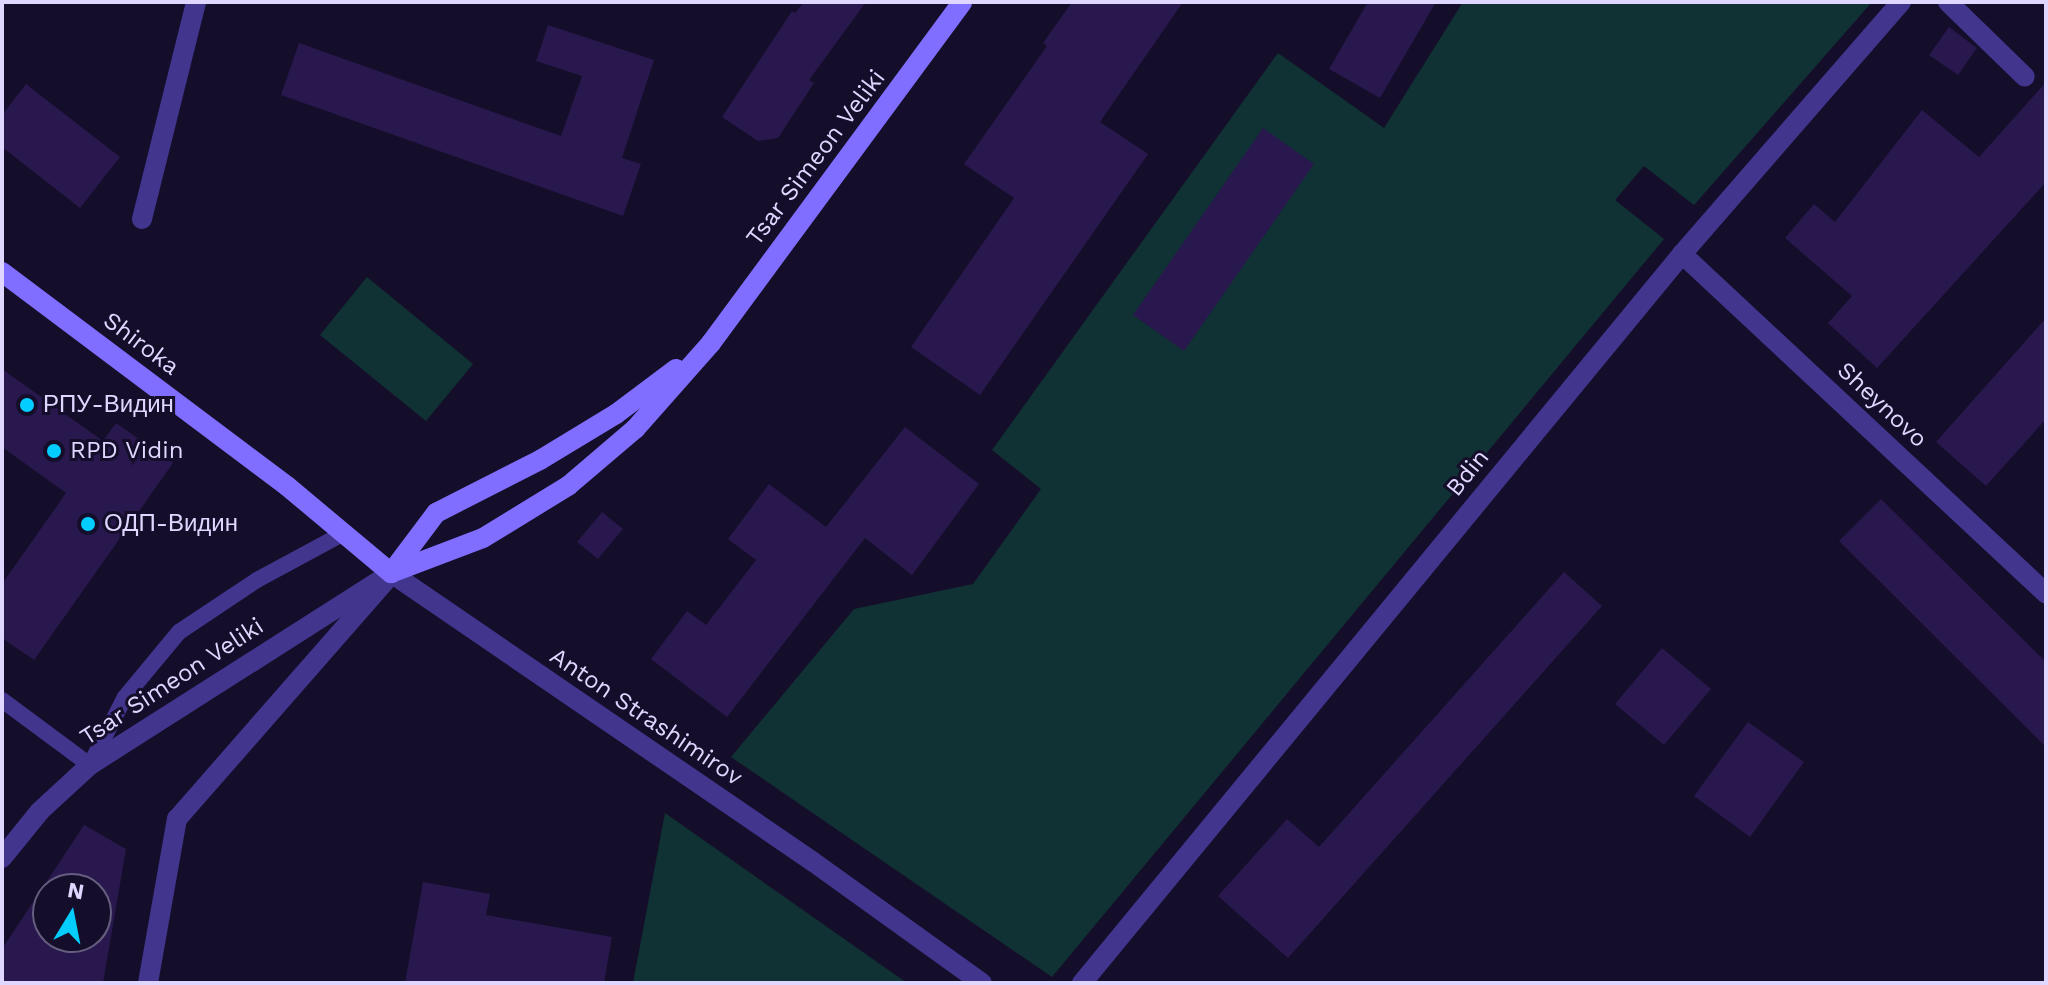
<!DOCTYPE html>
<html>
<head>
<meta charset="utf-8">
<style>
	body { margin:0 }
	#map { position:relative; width:2048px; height:985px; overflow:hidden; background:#150e2a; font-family:"Work Sans",sans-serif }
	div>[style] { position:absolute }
	.green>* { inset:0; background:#103234 }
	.building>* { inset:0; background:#28184d }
	.service>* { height:16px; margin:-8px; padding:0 8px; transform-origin:8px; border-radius:8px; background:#41358d }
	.pedestrian>* { height:20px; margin:-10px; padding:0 10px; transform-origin:10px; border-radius:10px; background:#41358d }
	.minor>* { height:20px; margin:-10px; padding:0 10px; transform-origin:10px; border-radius:10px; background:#41358d }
	.tertiary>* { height:20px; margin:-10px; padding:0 10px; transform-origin:10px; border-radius:10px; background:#41358d }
	.secondary>* { height:20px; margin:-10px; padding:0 10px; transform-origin:10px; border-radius:10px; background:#7f6eff }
	.dots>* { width:22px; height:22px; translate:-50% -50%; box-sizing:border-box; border:4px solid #150e2a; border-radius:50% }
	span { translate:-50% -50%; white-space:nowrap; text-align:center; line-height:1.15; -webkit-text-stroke:6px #150e2a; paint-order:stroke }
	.street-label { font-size:24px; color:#dfd7ff }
	.poi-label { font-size:24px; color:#dfd7ff }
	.left { translate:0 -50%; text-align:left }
	.frame { position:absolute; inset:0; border:4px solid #dfd7ff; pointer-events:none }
	.north { position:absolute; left:32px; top:873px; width:80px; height:80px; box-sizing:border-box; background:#150e2a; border:2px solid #665e7f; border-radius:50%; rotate:10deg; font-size:22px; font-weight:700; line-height:32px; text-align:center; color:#dfd7ff }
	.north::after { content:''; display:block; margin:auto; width:28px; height:36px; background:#03cdff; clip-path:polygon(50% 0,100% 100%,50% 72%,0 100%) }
</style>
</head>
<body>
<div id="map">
	<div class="green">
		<div style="clip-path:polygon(1463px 2px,1872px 2px,1694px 205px,1644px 166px,1615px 200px,1664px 239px,1052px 977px,731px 757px,854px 609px,973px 584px,1041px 489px,992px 450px,1278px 53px,1384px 128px)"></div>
		<div style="clip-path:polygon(367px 277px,473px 364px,426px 421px,320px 335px)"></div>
		<div style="clip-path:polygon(665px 813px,907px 983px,633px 983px)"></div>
	</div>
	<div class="building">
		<div style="clip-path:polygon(804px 2px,866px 2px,809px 80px,814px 83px,778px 138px,758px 141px,722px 117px,792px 11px,795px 13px)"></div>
		<div style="clip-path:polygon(1072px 2px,1183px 2px,1100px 122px,1148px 154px,980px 395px,911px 347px,1014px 198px,964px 164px,1047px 46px,1043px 43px)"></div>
		<div style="clip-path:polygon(1368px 2px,1436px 2px,1380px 98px,1329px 69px)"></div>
		<div style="clip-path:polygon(548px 25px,654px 60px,622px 158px,641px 164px,623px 216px,281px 95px,299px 43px,561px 136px,582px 76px,536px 61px)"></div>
		<div style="clip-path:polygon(1949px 27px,1977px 48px,1958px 75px,1929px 55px)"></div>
		<div style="clip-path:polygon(2046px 82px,2046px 182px,1877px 368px,1828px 323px,1852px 296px,1785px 238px,1814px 204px,1835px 222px,1922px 110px,1979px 157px)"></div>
		<div style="clip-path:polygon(26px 84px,120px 157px,80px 208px,2px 147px,2px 115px)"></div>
		<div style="clip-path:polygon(1263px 128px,1314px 164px,1184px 351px,1133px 315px)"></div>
		<div style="clip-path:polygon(2046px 318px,2046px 419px,1986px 486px,1936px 442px)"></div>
		<div style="clip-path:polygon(2px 369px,103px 441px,116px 423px,173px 463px,34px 660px,2px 638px,2px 584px,66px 493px,2px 447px)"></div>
		<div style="clip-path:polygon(905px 427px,979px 484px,912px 575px,865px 538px,727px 717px,651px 659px,687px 611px,706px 625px,756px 560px,728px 539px,769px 484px,826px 527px)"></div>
		<div style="clip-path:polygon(1881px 499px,2046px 662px,2046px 747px,1839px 541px)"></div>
		<div style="clip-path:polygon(602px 512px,623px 529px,598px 559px,577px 542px)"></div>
		<div style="clip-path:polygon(1564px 572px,1602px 606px,1288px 958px,1218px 896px,1287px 819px,1319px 847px)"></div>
		<div style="clip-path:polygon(1662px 648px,1711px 689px,1664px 745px,1615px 704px)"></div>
		<div style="clip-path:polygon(1748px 722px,1804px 762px,1750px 837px,1694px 796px)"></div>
		<div style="clip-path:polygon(evenodd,84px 825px,126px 849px,103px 983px,2px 983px,2px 949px,84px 825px,48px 889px,96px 889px,96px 937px,48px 937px,48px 889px)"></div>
		<div style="clip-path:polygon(423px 882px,490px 894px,486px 915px,612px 937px,604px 983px,405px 983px)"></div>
	</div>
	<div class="service">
		<div style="left:2px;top:700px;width:109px;rotate:36.5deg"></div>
		<div style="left:90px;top:765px;width:76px;rotate:-62.8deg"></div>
		<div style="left:125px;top:697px;width:85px;rotate:-50.3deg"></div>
		<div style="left:179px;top:632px;width:94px;rotate:-33.7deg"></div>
		<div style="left:257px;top:580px;width:99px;rotate:-28.4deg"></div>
	</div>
	<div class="pedestrian">
		<div style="left:148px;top:983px;width:167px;rotate:-80deg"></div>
		<div style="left:177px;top:819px;width:317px;rotate:-48.8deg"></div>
	</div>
	<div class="minor">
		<div style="left:1948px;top:2px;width:107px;rotate:44.2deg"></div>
		<div style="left:142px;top:219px;width:224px;rotate:-76deg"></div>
		<div style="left:1682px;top:254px;width:498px;rotate:43deg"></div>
		<div style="left:391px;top:573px;width:510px;rotate:34.38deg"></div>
		<div style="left:812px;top:861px;width:209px;rotate:35.7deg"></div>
		<div style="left:1082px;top:983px;width:944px;rotate:-50.54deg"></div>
		<div style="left:1682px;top:254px;width:334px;rotate:-49deg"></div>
	</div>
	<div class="tertiary">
		<div style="left:2px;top:858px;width:60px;rotate:-51deg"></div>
		<div style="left:40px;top:811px;width:68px;rotate:-42.6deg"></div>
		<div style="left:90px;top:765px;width:357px;rotate:-32.5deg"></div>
	</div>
	<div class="secondary">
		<div style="left:2px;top:272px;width:356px;rotate:36.9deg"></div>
		<div style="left:287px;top:486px;width:136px;rotate:39.9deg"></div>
		<div style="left:391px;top:573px;width:98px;rotate:-20.8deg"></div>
		<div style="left:483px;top:538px;width:100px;rotate:-31.5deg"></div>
		<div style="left:568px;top:486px;width:88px;rotate:-40.4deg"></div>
		<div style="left:635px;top:429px;width:115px;rotate:-48.5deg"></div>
		<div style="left:711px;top:343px;width:423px;rotate:-53.6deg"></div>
		<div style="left:391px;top:573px;width:75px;rotate:-53.1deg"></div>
		<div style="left:436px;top:513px;width:117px;rotate:-27deg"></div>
		<div style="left:540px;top:460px;width:89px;rotate:-31.2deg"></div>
		<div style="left:616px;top:414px;width:75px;rotate:-36.9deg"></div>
	</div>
	<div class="dots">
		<div style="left:27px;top:405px;background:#03cdff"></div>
		<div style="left:54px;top:451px;background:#03cdff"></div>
		<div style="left:88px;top:524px;background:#03cdff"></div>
	</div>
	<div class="street-label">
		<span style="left:816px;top:158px;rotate:-53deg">Tsar Simeon Veliki</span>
		<span style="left:141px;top:344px;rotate:37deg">Shiroka</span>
		<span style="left:1882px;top:405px;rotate:43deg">Sheynovo</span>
		<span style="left:1468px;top:473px;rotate:-51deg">Bdin</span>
		<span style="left:172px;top:682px;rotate:-33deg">Tsar Simeon Veliki</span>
		<span style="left:646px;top:717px;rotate:34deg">Anton Strashimirov</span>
	</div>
	<div class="poi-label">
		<span class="left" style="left:43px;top:405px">РПУ-Видин</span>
		<span class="left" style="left:70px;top:451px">RPD Vidin</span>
		<span class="left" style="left:104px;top:524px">ОДП-Видин</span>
	</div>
	<div class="frame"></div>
	<div class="north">N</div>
</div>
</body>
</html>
